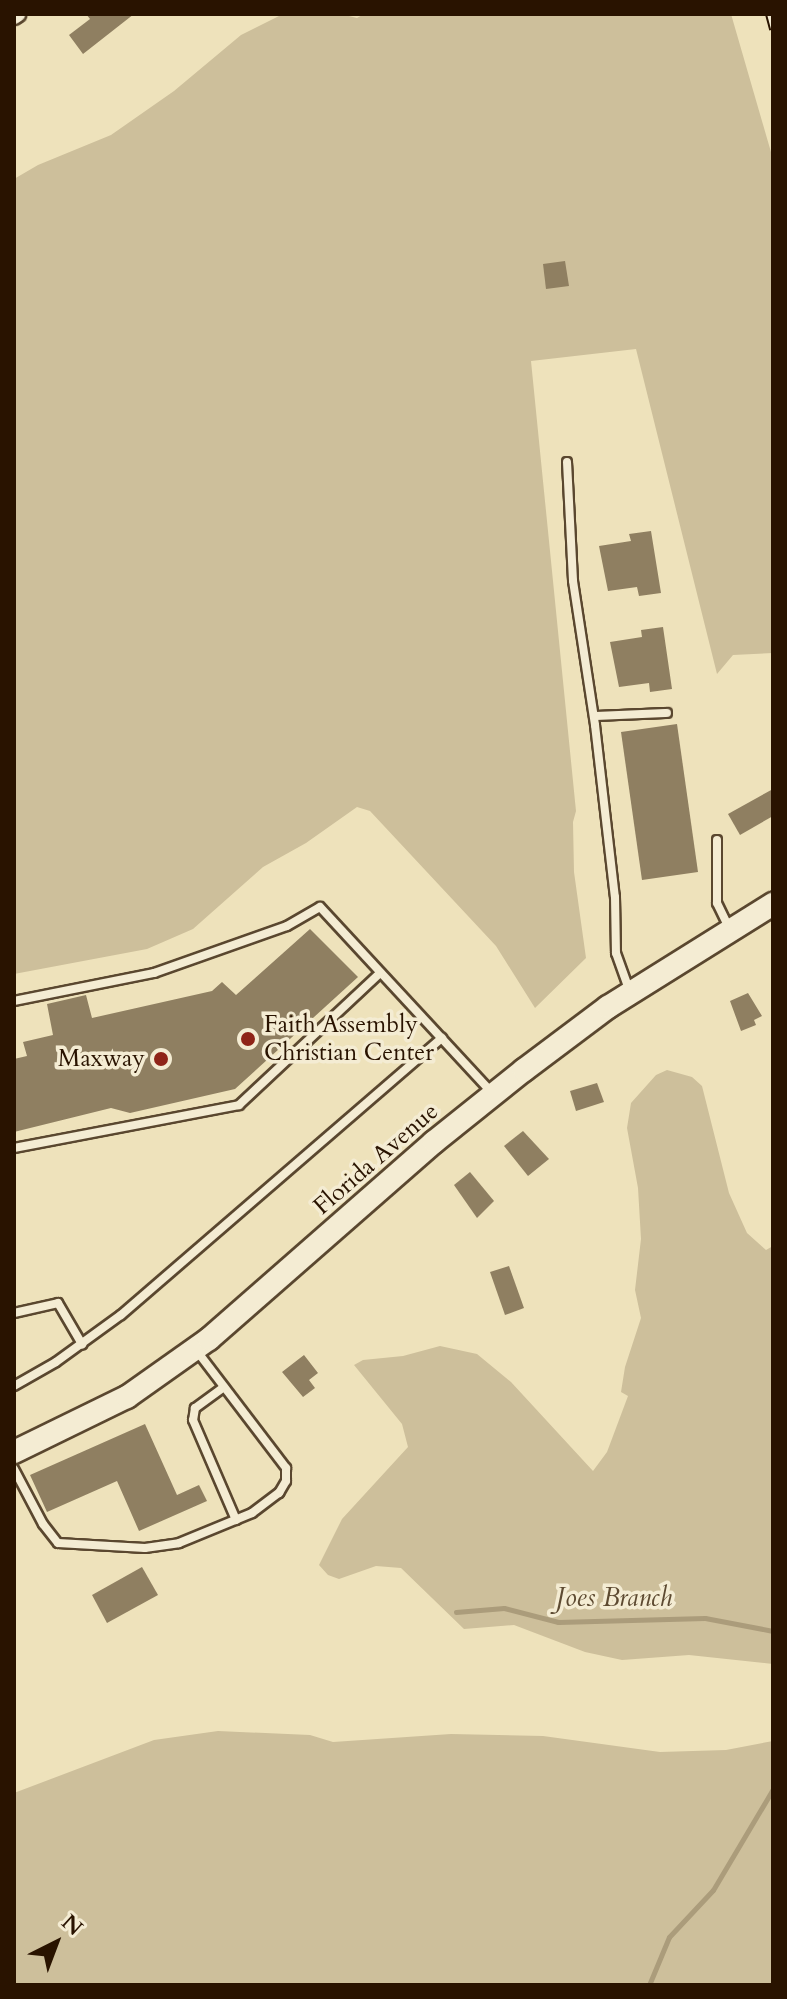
<!DOCTYPE html>
<html>
<head>
<meta charset="utf-8">
<style>
	body { margin:0 }
	#map { position:relative; width:787px; height:1999px; overflow:hidden; background:#eee2bb; font-family:Cardo,serif }
	div>[style] { position:absolute }
	.green>* { inset:0; background:#cdbf9b }
	.stream>* { height:5px; margin:-2.5px; padding:0 2.5px; transform-origin:2.5px; border-radius:2.5px; background:#ab9c7b }
	.building>* { inset:0; background:#8f7f61 }
	.roads { filter:drop-shadow(2px 0 #5a472f) drop-shadow(-2px 0 #5a472f) drop-shadow(0 2px #5a472f) drop-shadow(0 -2px #5a472f) }
	.service>* { height:8px; margin:-4px; padding:0 4px; transform-origin:4px; border-radius:4px; background:#f4ecd3 }
	.minor>* { height:16px; margin:-8px; padding:0 8px; transform-origin:8px; border-radius:8px; background:#f4ecd3 }
	.secondary>* { height:22px; margin:-11px; padding:0 11px; transform-origin:11px; border-radius:11px; background:#f4ecd3 }
	.rail>* { height:8px; margin-top:-4px; transform-origin:0; background:repeating-linear-gradient(90deg,#f4ecd3 0 15px,#291300 0 30px); box-sizing:border-box; border-block:2px solid #291300 }
	.dots>* { width:22px; height:22px; translate:-50% -50%; box-sizing:border-box; border:4px solid #f4ecd3; border-radius:50% }
	span { translate:-50% -50%; white-space:nowrap; text-align:center; line-height:1.15; -webkit-text-stroke:7px #f4ecd3; paint-order:stroke }
	.poi-label { font-size:24px; color:#291300 }
	.left { translate:0 -50%; text-align:left }
	.right { translate:-100% -50%; text-align:right }
	.street-label { font-size:24px; color:#291300 }
	.water-label { font-size:26px; color:#5d4a31; font-style:italic }
	.frame { position:absolute; inset:0; border:16px solid #291300; pointer-events:none }
	.north { position:absolute; left:16px; top:1903px; width:80px; height:80px; -webkit-text-stroke:6px #f4ecd3; paint-order:stroke; rotate:42deg; font-size:22px; font-weight:700; line-height:32px; text-align:center; color:#291300 }
	.north::after { content:''; display:block; margin:auto; width:28px; height:36px; background:#291300; clip-path:polygon(50% 0,100% 100%,50% 72%,0 100%) }
</style>
</head>
<body>
<div id="map">
	<div class="green">
		<div style="clip-path:polygon(283px 14px,341px 14px,357px 18px,364px 14px,731px 14px,773px 159px,773px 653px,733px 655px,717px 674px,636px 349px,531px 361px,576px 811px,573px 822px,574px 872px,586px 958px,535px 1008px,496px 946px,370px 811px,357px 807px,306px 843px,263px 867px,193px 929px,147px 949px,14px 974px,14px 179px,38px 165px,111px 135px,174px 91px,241px 35px)"></div>
		<div style="clip-path:polygon(667px 1070px,692px 1077px,702px 1086px,729px 1193px,747px 1233px,766px 1250px,773px 1246px,773px 1664px,689px 1655px,622px 1660px,585px 1652px,514px 1625px,464px 1629px,401px 1568px,376px 1566px,339px 1579px,328px 1575px,319px 1565px,342px 1519px,408px 1447px,402px 1424px,354px 1365px,363px 1360px,403px 1356px,440px 1346px,477px 1354px,511px 1382px,593px 1471px,607px 1452px,628px 1396px,621px 1392px,625px 1367px,641px 1318px,635px 1290px,641px 1239px,638px 1188px,627px 1128px,631px 1103px,656px 1075px)"></div>
		<div style="clip-path:polygon(218px 1731px,310px 1735px,333px 1742px,451px 1734px,543px 1736px,660px 1752px,726px 1750px,773px 1741px,773px 1985px,14px 1985px,14px 1793px,154px 1740px)"></div>
	</div>
	<div class="stream">
		<div style="left:456px;top:1612px;width:48px;rotate:-4.8deg"></div>
		<div style="left:504px;top:1608px;width:56px;rotate:14.5deg"></div>
		<div style="left:558px;top:1622px;width:147px;rotate:-1.6deg"></div>
		<div style="left:705px;top:1618px;width:69px;rotate:10.8deg"></div>
		<div style="left:649px;top:1985px;width:52px;rotate:-67.4deg"></div>
		<div style="left:669px;top:1937px;width:64px;rotate:-46.9deg"></div>
		<div style="left:713px;top:1890px;width:117px;rotate:-59.3deg"></div>
	</div>
	<div class="building">
		<div style="clip-path:polygon(86px 14px,134px 14px,83px 54px,69px 35px,90px 19px)"></div>
		<div style="clip-path:polygon(565px 261px,569px 286px,546px 289px,543px 264px)"></div>
		<div style="clip-path:polygon(651px 531px,661px 593px,639px 596px,637px 587px,608px 591px,599px 546px,631px 541px,629px 534px)"></div>
		<div style="clip-path:polygon(663px 627px,672px 689px,650px 692px,649px 683px,619px 687px,610px 642px,642px 637px,641px 630px)"></div>
		<div style="clip-path:polygon(677px 724px,698px 872px,642px 880px,621px 732px)"></div>
		<div style="clip-path:polygon(773px 789px,773px 816px,740px 835px,728px 814px)"></div>
		<div style="clip-path:polygon(310px 929px,358px 977px,235px 1089px,130px 1113px,111px 1108px,14px 1132px,14px 1059px,27px 1056px,23px 1042px,53px 1035px,47px 1004px,86px 995px,92px 1018px,212px 991px,222px 982px,236px 995px)"></div>
		<div style="clip-path:polygon(748px 993px,762px 1016px,754px 1020px,756px 1025px,741px 1031px,730px 1001px)"></div>
		<div style="clip-path:polygon(597px 1083px,604px 1102px,576px 1111px,570px 1091px)"></div>
		<div style="clip-path:polygon(523px 1131px,549px 1159px,528px 1176px,504px 1146px)"></div>
		<div style="clip-path:polygon(470px 1172px,494px 1201px,477px 1218px,454px 1185px)"></div>
		<div style="clip-path:polygon(509px 1266px,524px 1308px,505px 1315px,490px 1272px)"></div>
		<div style="clip-path:polygon(304px 1355px,318px 1373px,309px 1380px,315px 1388px,303px 1397px,282px 1372px)"></div>
		<div style="clip-path:polygon(145px 1424px,177px 1495px,199px 1485px,207px 1501px,139px 1531px,117px 1481px,47px 1512px,30px 1475px)"></div>
		<div style="clip-path:polygon(142px 1567px,158px 1595px,107px 1623px,92px 1595px)"></div>
	</div>
	<div class="roads">
		<div class="service">
			<div style="left:567px;top:462px;width:119px;rotate:87.1deg"></div>
			<div style="left:573px;top:581px;width:146px;rotate:81.3deg"></div>
			<div style="left:595px;top:725px;width:173px;rotate:83.4deg"></div>
			<div style="left:615px;top:897px;width:56px;rotate:89deg"></div>
			<div style="left:616px;top:953px;width:41px;rotate:70.3deg"></div>
			<div style="left:594px;top:716px;width:73px;rotate:-2.4deg"></div>
			<div style="left:717px;top:840px;width:63px;rotate:90deg"></div>
			<div style="left:717px;top:903px;width:28px;rotate:64deg"></div>
			<div style="left:14px;top:1001px;width:143px;rotate:-11.3deg"></div>
			<div style="left:154px;top:973px;width:141px;rotate:-19.5deg"></div>
			<div style="left:287px;top:926px;width:38px;rotate:-30deg"></div>
			<div style="left:320px;top:907px;width:255px;rotate:47.2deg"></div>
			<div style="left:14px;top:1148px;width:229px;rotate:-10.8deg"></div>
			<div style="left:239px;top:1105px;width:193px;rotate:-43.1deg"></div>
			<div style="left:14px;top:1313px;width:45px;rotate:-12.8deg"></div>
			<div style="left:58px;top:1303px;width:48px;rotate:59.7deg"></div>
			<div style="left:14px;top:1386px;width:48px;rotate:-29.7deg"></div>
			<div style="left:56px;top:1362px;width:80px;rotate:-35.9deg"></div>
			<div style="left:121px;top:1315px;width:424px;rotate:-40.8deg"></div>
			<div style="left:224px;top:1387px;width:36px;rotate:144deg"></div>
			<div style="left:195px;top:1408px;width:12px;rotate:99deg"></div>
			<div style="left:193px;top:1420px;width:109px;rotate:66.7deg"></div>
			<div style="left:14px;top:1469px;width:62px;rotate:62.2deg"></div>
			<div style="left:43px;top:1524px;width:24px;rotate:52deg"></div>
			<div style="left:58px;top:1543px;width:87px;rotate:3.3deg"></div>
			<div style="left:145px;top:1548px;width:34px;rotate:-8deg"></div>
			<div style="left:179px;top:1543px;width:79px;rotate:-22.3deg"></div>
			<div style="left:252px;top:1513px;width:34px;rotate:-37deg"></div>
			<div style="left:279px;top:1493px;width:14px;rotate:-60deg"></div>
			<div style="left:286px;top:1481px;width:13px;rotate:-90deg"></div>
			<div style="left:286px;top:1468px;width:147px;rotate:-127.3deg"></div>
		</div>
		<div class="minor">
			<div style="left:14px;top:16px;width:4px;rotate:-34deg"></div>
		</div>
		<div class="secondary">
			<div style="left:14px;top:1452px;width:126px;rotate:-26deg"></div>
			<div style="left:127px;top:1397px;width:100px;rotate:-35.3deg"></div>
			<div style="left:209px;top:1339px;width:299px;rotate:-41.2deg"></div>
			<div style="left:434px;top:1142px;width:115px;rotate:-38.7deg"></div>
			<div style="left:524px;top:1070px;width:105px;rotate:-36.9deg"></div>
			<div style="left:608px;top:1007px;width:195px;rotate:-32deg"></div>
		</div>
	</div>
	<div class="rail">
		<div style="left:769px;top:14px;width:16px;rotate:75deg"></div>
	</div>
	<div class="dots">
		<div style="left:248px;top:1039px;background:#8f2418"></div>
		<div style="left:161px;top:1059px;background:#8f2418"></div>
	</div>
	<div class="poi-label">
		<span class="left" style="left:264px;top:1039px">Faith Assembly<br>Christian Center</span>
		<span class="right" style="left:145px;top:1059px">Maxway</span>
	</div>
	<div class="street-label">
		<span style="left:376px;top:1159px;rotate:-41deg">Florida Avenue</span>
	</div>
	<div class="water-label">
		<span style="left:614px;top:1598px">Joes Branch</span>
	</div>
	<div class="frame"></div>
	<div class="north">N</div>
</div>
</body>
</html>
